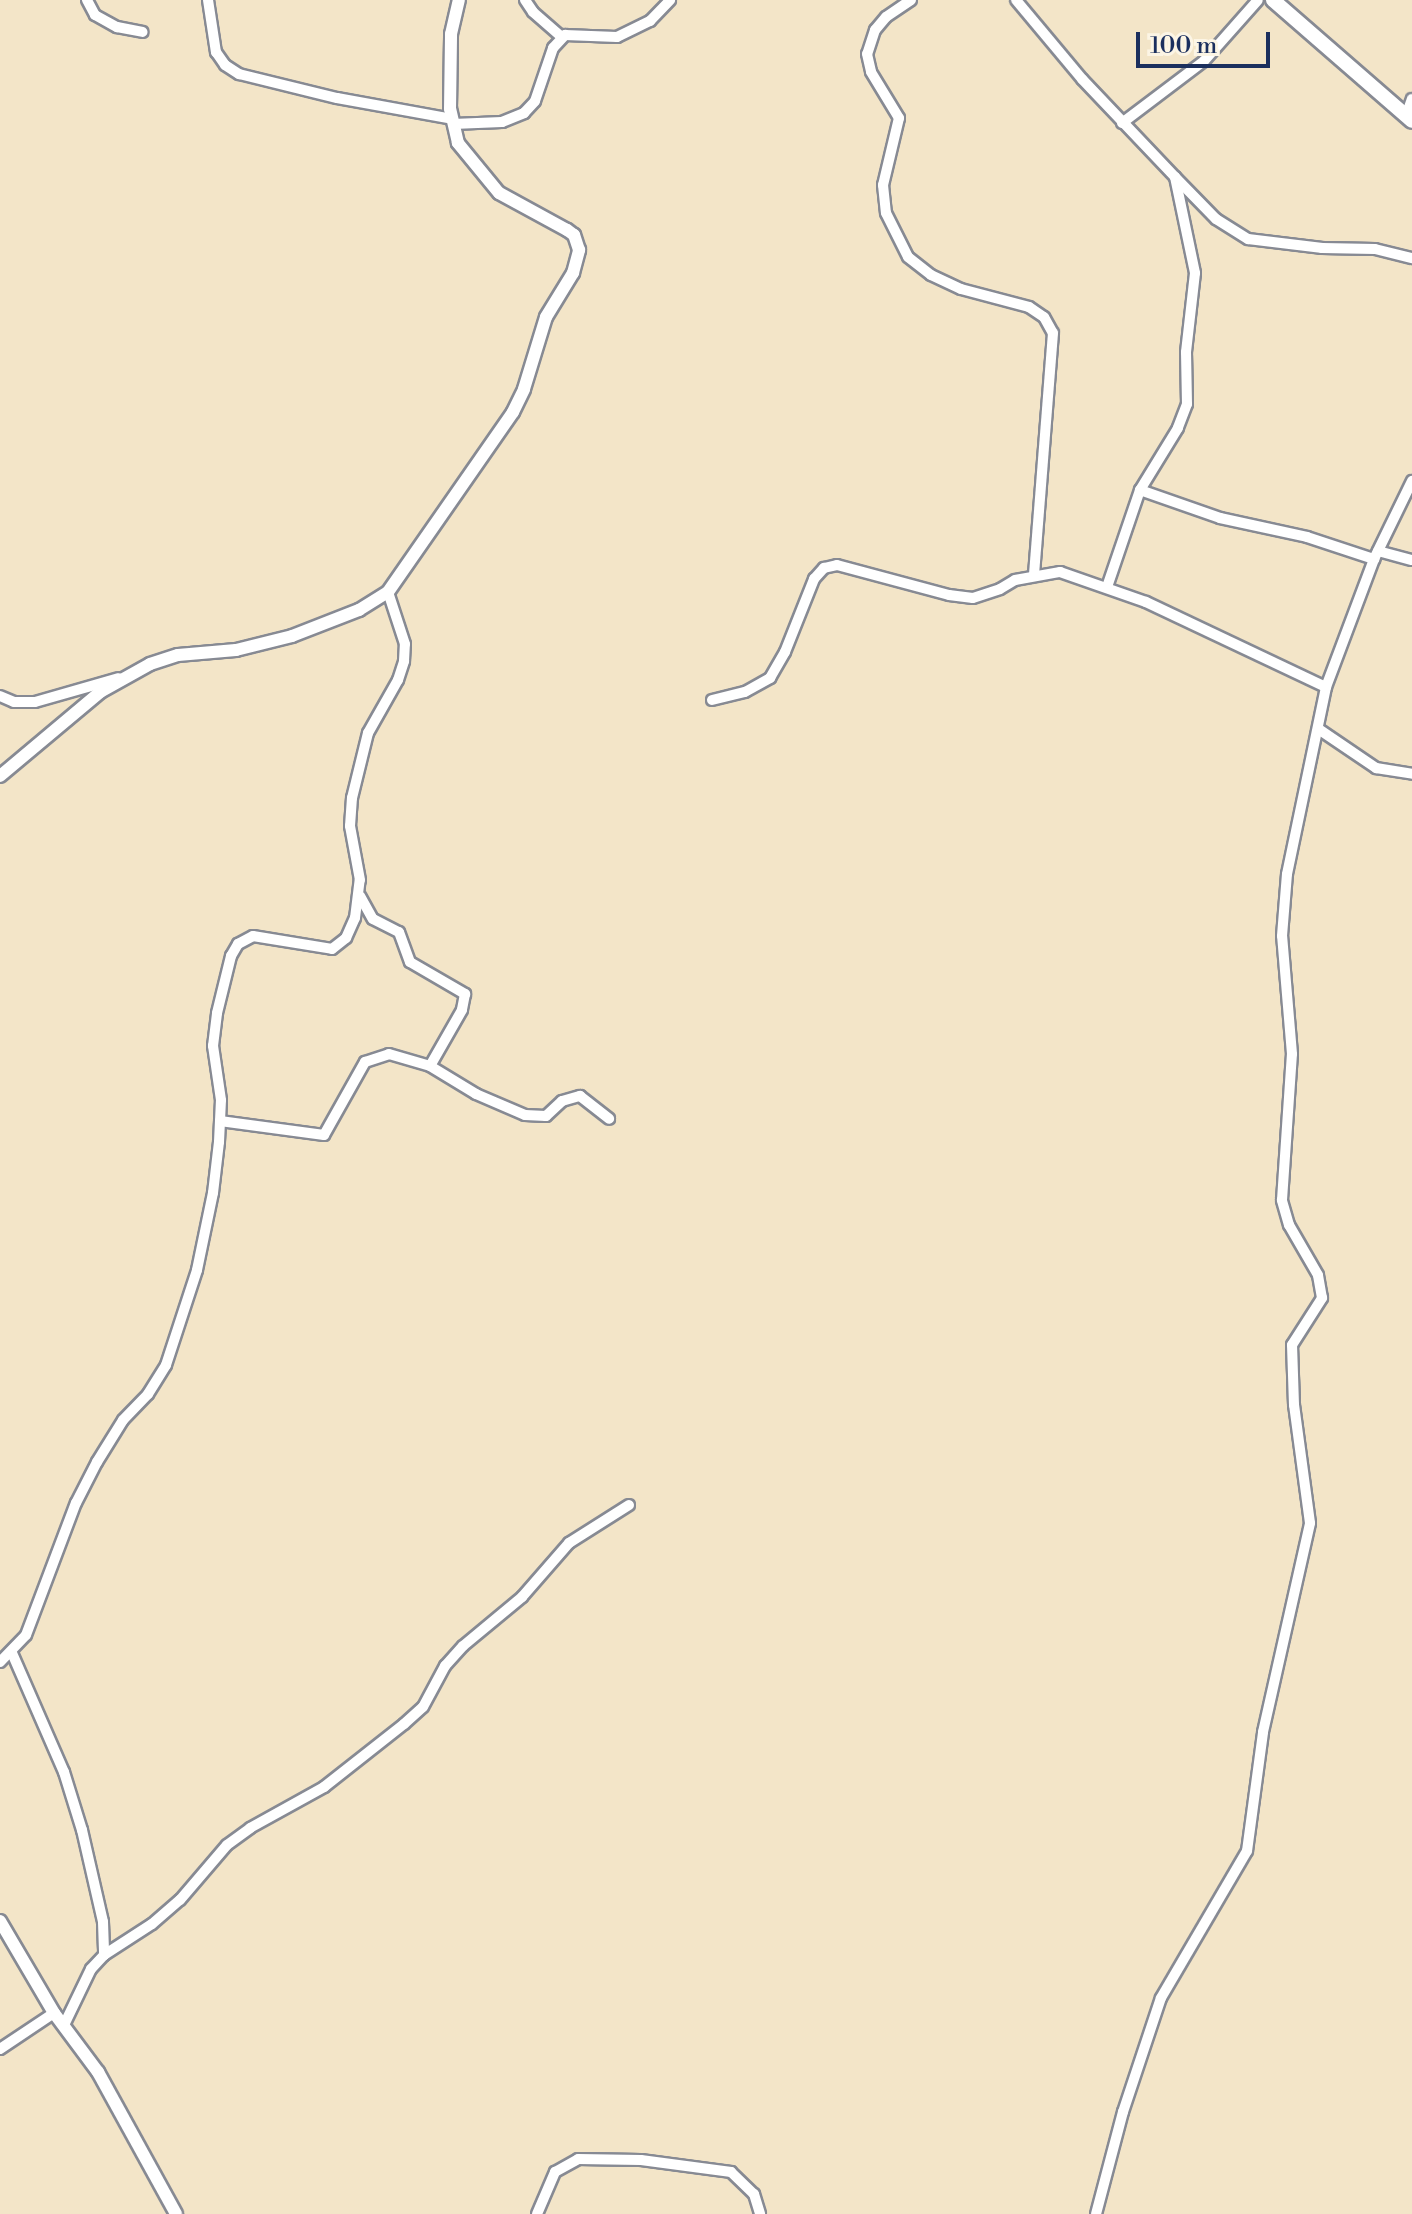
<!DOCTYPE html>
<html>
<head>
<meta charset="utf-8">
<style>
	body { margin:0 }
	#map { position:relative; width:1412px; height:2214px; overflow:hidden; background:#f3e5c8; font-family:"Libre Bodoni",serif }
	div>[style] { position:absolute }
	.roads { filter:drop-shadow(2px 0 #878a93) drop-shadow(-2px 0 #878a93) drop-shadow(0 2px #878a93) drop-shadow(0 -2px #878a93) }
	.minor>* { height:10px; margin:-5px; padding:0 5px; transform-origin:5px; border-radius:5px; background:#fff }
	.tertiary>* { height:12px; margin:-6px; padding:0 6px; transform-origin:6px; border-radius:6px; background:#fff }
	.secondary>* { height:14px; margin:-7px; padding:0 7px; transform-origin:7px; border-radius:7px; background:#fff }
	span { translate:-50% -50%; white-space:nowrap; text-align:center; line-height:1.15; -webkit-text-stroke:6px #fcf5e5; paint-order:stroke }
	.scale { position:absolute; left:1136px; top:32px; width:134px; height:36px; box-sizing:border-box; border:4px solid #1b2f5e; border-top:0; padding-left:10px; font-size:24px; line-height:28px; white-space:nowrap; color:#1b2f5e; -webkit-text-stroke:6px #fcf5e5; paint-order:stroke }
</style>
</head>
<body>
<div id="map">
	<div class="roads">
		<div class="minor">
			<div style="left:87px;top:0;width:17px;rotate:62deg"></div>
			<div style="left:95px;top:15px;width:25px;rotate:29deg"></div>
			<div style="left:117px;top:27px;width:26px;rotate:11deg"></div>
			<div style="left:208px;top:0;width:53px;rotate:81.3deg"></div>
			<div style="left:216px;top:52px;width:16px;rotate:55deg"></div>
			<div style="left:225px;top:65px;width:17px;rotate:33deg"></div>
			<div style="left:239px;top:74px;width:101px;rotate:13.8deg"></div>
			<div style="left:337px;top:98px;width:117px;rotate:10.3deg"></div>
			<div style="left:525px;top:0;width:14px;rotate:56deg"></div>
			<div style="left:533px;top:12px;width:38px;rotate:41deg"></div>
			<div style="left:911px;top:0;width:30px;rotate:146deg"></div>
			<div style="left:886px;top:17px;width:17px;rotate:130deg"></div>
			<div style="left:875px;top:30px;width:25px;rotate:108deg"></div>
			<div style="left:867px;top:54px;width:18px;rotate:77deg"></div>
			<div style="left:871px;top:72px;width:54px;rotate:58.7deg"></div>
			<div style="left:899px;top:118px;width:69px;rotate:103.4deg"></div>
			<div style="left:883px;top:185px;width:28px;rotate:84deg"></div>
			<div style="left:886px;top:213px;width:49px;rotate:63.4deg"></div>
			<div style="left:908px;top:257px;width:29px;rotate:38deg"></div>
			<div style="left:931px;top:275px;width:33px;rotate:25deg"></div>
			<div style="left:961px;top:289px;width:70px;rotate:14.8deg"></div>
			<div style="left:1029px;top:307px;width:18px;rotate:34deg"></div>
			<div style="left:1044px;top:317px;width:18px;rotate:61deg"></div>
			<div style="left:1053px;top:333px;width:242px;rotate:94.5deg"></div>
			<div style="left:1016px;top:0;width:103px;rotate:50.1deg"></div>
			<div style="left:1082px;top:79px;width:135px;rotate:46.5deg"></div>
			<div style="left:1175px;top:177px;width:98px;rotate:78.2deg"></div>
			<div style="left:1195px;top:273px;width:80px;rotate:96.5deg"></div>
			<div style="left:1186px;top:352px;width:52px;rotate:88.9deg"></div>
			<div style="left:1187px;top:404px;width:26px;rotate:111deg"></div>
			<div style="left:1178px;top:428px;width:73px;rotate:121.5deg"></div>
			<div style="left:1140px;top:490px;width:102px;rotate:108.8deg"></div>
			<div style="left:1406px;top:116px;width:18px;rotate:-71deg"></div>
			<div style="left:1122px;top:123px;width:103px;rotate:-37.1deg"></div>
			<div style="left:1204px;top:61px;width:81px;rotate:-48.5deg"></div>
			<div style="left:453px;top:124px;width:49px;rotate:-2.3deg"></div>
			<div style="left:502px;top:122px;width:24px;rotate:-22deg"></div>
			<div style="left:524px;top:113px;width:16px;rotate:-47deg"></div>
			<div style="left:535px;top:101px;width:56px;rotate:-71.2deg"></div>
			<div style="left:553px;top:48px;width:18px;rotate:-47deg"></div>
			<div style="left:565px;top:35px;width:52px;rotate:2.2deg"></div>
			<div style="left:617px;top:37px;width:37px;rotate:-26deg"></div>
			<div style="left:650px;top:21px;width:29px;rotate:-46deg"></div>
			<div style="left:1175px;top:177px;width:59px;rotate:45.7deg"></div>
			<div style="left:1216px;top:219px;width:38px;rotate:32deg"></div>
			<div style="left:1248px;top:239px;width:75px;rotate:6.9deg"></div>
			<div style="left:1322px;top:248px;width:53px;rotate:1.1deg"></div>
			<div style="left:1375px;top:249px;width:38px;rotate:14deg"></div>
			<div style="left:1140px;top:490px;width:85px;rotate:19.3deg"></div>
			<div style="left:1220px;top:518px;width:89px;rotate:12.3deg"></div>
			<div style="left:1307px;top:537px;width:71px;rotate:18.2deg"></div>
			<div style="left:1378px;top:551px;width:35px;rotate:15deg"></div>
			<div style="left:0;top:696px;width:15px;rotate:23deg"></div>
			<div style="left:14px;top:702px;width:21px"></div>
			<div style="left:35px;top:702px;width:87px;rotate:-15.9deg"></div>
			<div style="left:712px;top:700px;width:34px;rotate:-14deg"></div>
			<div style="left:745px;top:692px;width:29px;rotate:-29deg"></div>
			<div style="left:770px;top:678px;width:30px;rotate:-60deg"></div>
			<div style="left:785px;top:652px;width:79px;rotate:-68.3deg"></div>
			<div style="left:814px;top:579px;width:15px;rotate:-48deg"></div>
			<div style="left:824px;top:568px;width:13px;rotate:-13deg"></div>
			<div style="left:837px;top:565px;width:116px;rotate:15deg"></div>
			<div style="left:949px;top:595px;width:24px;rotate:7deg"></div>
			<div style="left:973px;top:598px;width:28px;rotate:-18deg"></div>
			<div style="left:1000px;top:589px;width:17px;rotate:-31deg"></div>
			<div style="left:1015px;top:580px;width:46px;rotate:-10.1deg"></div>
			<div style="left:1060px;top:572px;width:91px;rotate:19.2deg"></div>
			<div style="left:1146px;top:602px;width:199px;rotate:25.3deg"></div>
			<div style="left:1320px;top:730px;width:68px;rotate:34.2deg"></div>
			<div style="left:1376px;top:768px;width:36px;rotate:9deg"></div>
			<div style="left:360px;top:896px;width:26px;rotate:61deg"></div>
			<div style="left:373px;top:919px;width:29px;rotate:27deg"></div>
			<div style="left:399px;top:932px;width:32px;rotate:70deg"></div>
			<div style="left:410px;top:962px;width:64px;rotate:30.2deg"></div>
			<div style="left:465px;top:994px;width:16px;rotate:101deg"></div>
			<div style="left:462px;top:1010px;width:64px;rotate:119.7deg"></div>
			<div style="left:220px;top:1121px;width:105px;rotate:7.7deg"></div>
			<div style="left:324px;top:1135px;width:84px;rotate:-60.7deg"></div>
			<div style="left:365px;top:1062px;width:25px;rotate:-18deg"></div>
			<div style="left:389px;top:1054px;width:43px;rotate:16.3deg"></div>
			<div style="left:430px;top:1066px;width:54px;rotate:31.3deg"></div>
			<div style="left:476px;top:1094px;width:53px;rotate:23.2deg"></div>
			<div style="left:525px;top:1115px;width:21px;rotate:3deg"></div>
			<div style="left:546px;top:1116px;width:22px;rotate:-43deg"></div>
			<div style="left:562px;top:1101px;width:19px;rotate:-16deg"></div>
			<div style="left:580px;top:1096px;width:37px;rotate:38deg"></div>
			<div style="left:12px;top:1653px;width:130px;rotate:66.4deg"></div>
			<div style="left:64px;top:1772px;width:61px;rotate:72.8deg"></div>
			<div style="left:82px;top:1830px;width:94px;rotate:77.1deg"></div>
			<div style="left:103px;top:1922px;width:33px;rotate:88deg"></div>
			<div style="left:0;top:1662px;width:37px;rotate:-46deg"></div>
			<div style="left:26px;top:1635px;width:141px;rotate:-69.3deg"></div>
			<div style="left:76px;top:1503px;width:46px;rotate:-62.9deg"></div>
			<div style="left:97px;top:1462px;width:49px;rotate:-58.2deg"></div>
			<div style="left:123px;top:1420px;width:36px;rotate:-46deg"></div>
			<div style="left:148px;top:1394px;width:34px;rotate:-58deg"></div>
			<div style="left:166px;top:1365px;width:100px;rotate:-71.9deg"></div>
			<div style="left:197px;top:1270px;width:79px;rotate:-78.3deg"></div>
			<div style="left:213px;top:1193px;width:51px;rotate:-83.3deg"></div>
			<div style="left:219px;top:1142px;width:42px;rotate:-87.3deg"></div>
			<div style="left:221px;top:1100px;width:55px;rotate:-98.4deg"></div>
			<div style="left:213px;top:1046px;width:33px;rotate:-83deg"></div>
			<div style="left:217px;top:1013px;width:59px;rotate:-76.2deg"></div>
			<div style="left:231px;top:956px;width:14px;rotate:-60deg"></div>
			<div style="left:238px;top:944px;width:17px;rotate:-28deg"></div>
			<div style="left:253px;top:936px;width:80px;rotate:9.3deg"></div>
			<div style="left:332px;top:949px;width:18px;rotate:-38deg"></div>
			<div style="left:346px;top:938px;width:22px;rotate:-66deg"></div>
			<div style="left:355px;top:918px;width:38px;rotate:-83deg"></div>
			<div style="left:360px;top:880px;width:55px;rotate:-100.5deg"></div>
			<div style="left:350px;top:826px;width:28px;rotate:-86deg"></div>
			<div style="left:352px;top:798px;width:67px;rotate:-76.2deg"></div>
			<div style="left:368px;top:733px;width:61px;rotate:-60.5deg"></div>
			<div style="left:398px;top:680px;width:20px;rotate:-72deg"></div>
			<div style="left:404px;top:661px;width:17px;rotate:-87deg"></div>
			<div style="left:405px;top:644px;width:55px;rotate:-108.1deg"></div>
			<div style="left:64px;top:2025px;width:62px;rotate:-64.3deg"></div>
			<div style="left:91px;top:1969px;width:19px;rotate:-47deg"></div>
			<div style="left:104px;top:1955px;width:57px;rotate:-32.9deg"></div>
			<div style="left:152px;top:1924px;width:37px;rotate:-41deg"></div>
			<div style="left:180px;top:1900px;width:72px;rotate:-49.5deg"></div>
			<div style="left:227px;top:1845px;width:29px;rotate:-36deg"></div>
			<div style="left:250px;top:1828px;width:85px;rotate:-29deg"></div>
			<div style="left:324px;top:1787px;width:102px;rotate:-38.2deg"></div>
			<div style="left:404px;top:1724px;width:25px;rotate:-42deg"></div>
			<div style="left:423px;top:1707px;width:47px;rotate:-61.8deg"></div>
			<div style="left:445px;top:1666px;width:27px;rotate:-48deg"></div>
			<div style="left:463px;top:1646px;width:77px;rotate:-39.7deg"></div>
			<div style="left:522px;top:1597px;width:72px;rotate:-49deg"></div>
			<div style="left:569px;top:1543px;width:71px;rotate:-32.3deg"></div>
			<div style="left:0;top:2049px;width:65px;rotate:-33.7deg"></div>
			<div style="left:537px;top:2214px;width:46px;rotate:-66.8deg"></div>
			<div style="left:555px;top:2172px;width:26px;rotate:-29deg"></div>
			<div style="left:578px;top:2159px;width:63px;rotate:0.9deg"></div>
			<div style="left:641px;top:2160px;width:91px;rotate:7.6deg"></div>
			<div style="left:731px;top:2172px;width:32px;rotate:44deg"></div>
			<div style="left:754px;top:2194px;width:21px;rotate:73deg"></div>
			<div style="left:1096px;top:2214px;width:106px;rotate:-75.2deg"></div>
			<div style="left:1123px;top:2112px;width:120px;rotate:-71.6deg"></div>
			<div style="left:1161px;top:1998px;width:170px;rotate:-59.7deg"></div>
			<div style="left:1247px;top:1851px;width:120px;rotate:-82.3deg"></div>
			<div style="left:1263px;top:1732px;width:214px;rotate:-77.3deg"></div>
			<div style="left:1310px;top:1523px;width:119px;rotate:-97.7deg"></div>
			<div style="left:1294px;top:1405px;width:60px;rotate:-91.9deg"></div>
			<div style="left:1292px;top:1345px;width:56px;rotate:-57.4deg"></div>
			<div style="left:1322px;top:1298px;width:23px;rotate:-100deg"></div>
			<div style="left:1318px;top:1275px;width:58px;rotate:-120.1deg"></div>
			<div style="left:1289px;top:1225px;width:26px;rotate:-106deg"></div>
			<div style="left:1282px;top:1200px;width:146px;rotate:-86.1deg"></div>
			<div style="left:1292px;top:1054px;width:118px;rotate:-94.8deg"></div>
			<div style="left:1282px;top:936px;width:62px;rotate:-85.4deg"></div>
			<div style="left:1287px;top:874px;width:191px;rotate:-78.2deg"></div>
			<div style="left:1326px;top:687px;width:137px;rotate:-69.4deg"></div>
			<div style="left:1374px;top:559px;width:87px;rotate:-64deg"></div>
		</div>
		<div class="tertiary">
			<div style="left:0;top:776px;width:131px;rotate:-40deg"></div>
			<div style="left:100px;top:692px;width:57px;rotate:-29.2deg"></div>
			<div style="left:150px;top:664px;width:29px;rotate:-18deg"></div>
			<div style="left:178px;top:655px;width:58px;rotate:-4.9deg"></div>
			<div style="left:236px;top:650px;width:58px;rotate:-14deg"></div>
			<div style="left:292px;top:636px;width:72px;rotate:-21.2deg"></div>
			<div style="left:359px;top:610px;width:34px;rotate:-32deg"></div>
			<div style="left:388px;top:592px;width:219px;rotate:-55.2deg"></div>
			<div style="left:513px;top:412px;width:25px;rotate:-64deg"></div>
			<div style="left:524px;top:389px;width:75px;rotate:-73deg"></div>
			<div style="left:546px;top:317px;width:52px;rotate:-58.5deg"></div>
			<div style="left:573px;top:273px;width:24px;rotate:-75deg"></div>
			<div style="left:579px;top:250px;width:16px;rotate:-108deg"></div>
			<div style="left:574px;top:235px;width:9px;rotate:-144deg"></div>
			<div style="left:567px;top:230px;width:77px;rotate:-151.4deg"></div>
			<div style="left:499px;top:193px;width:65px;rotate:-129.4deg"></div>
			<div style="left:458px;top:143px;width:35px;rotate:-103deg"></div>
			<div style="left:450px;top:109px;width:75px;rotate:-89.2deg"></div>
			<div style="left:451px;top:34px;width:35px;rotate:-77deg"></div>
			<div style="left:0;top:1921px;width:107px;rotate:59.6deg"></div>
			<div style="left:54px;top:2013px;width:74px;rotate:53.3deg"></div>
			<div style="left:98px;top:2072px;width:162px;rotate:61.2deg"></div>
		</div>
		<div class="secondary">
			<div style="left:1273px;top:0;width:184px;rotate:41deg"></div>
		</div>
	</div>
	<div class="scale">100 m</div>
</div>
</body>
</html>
